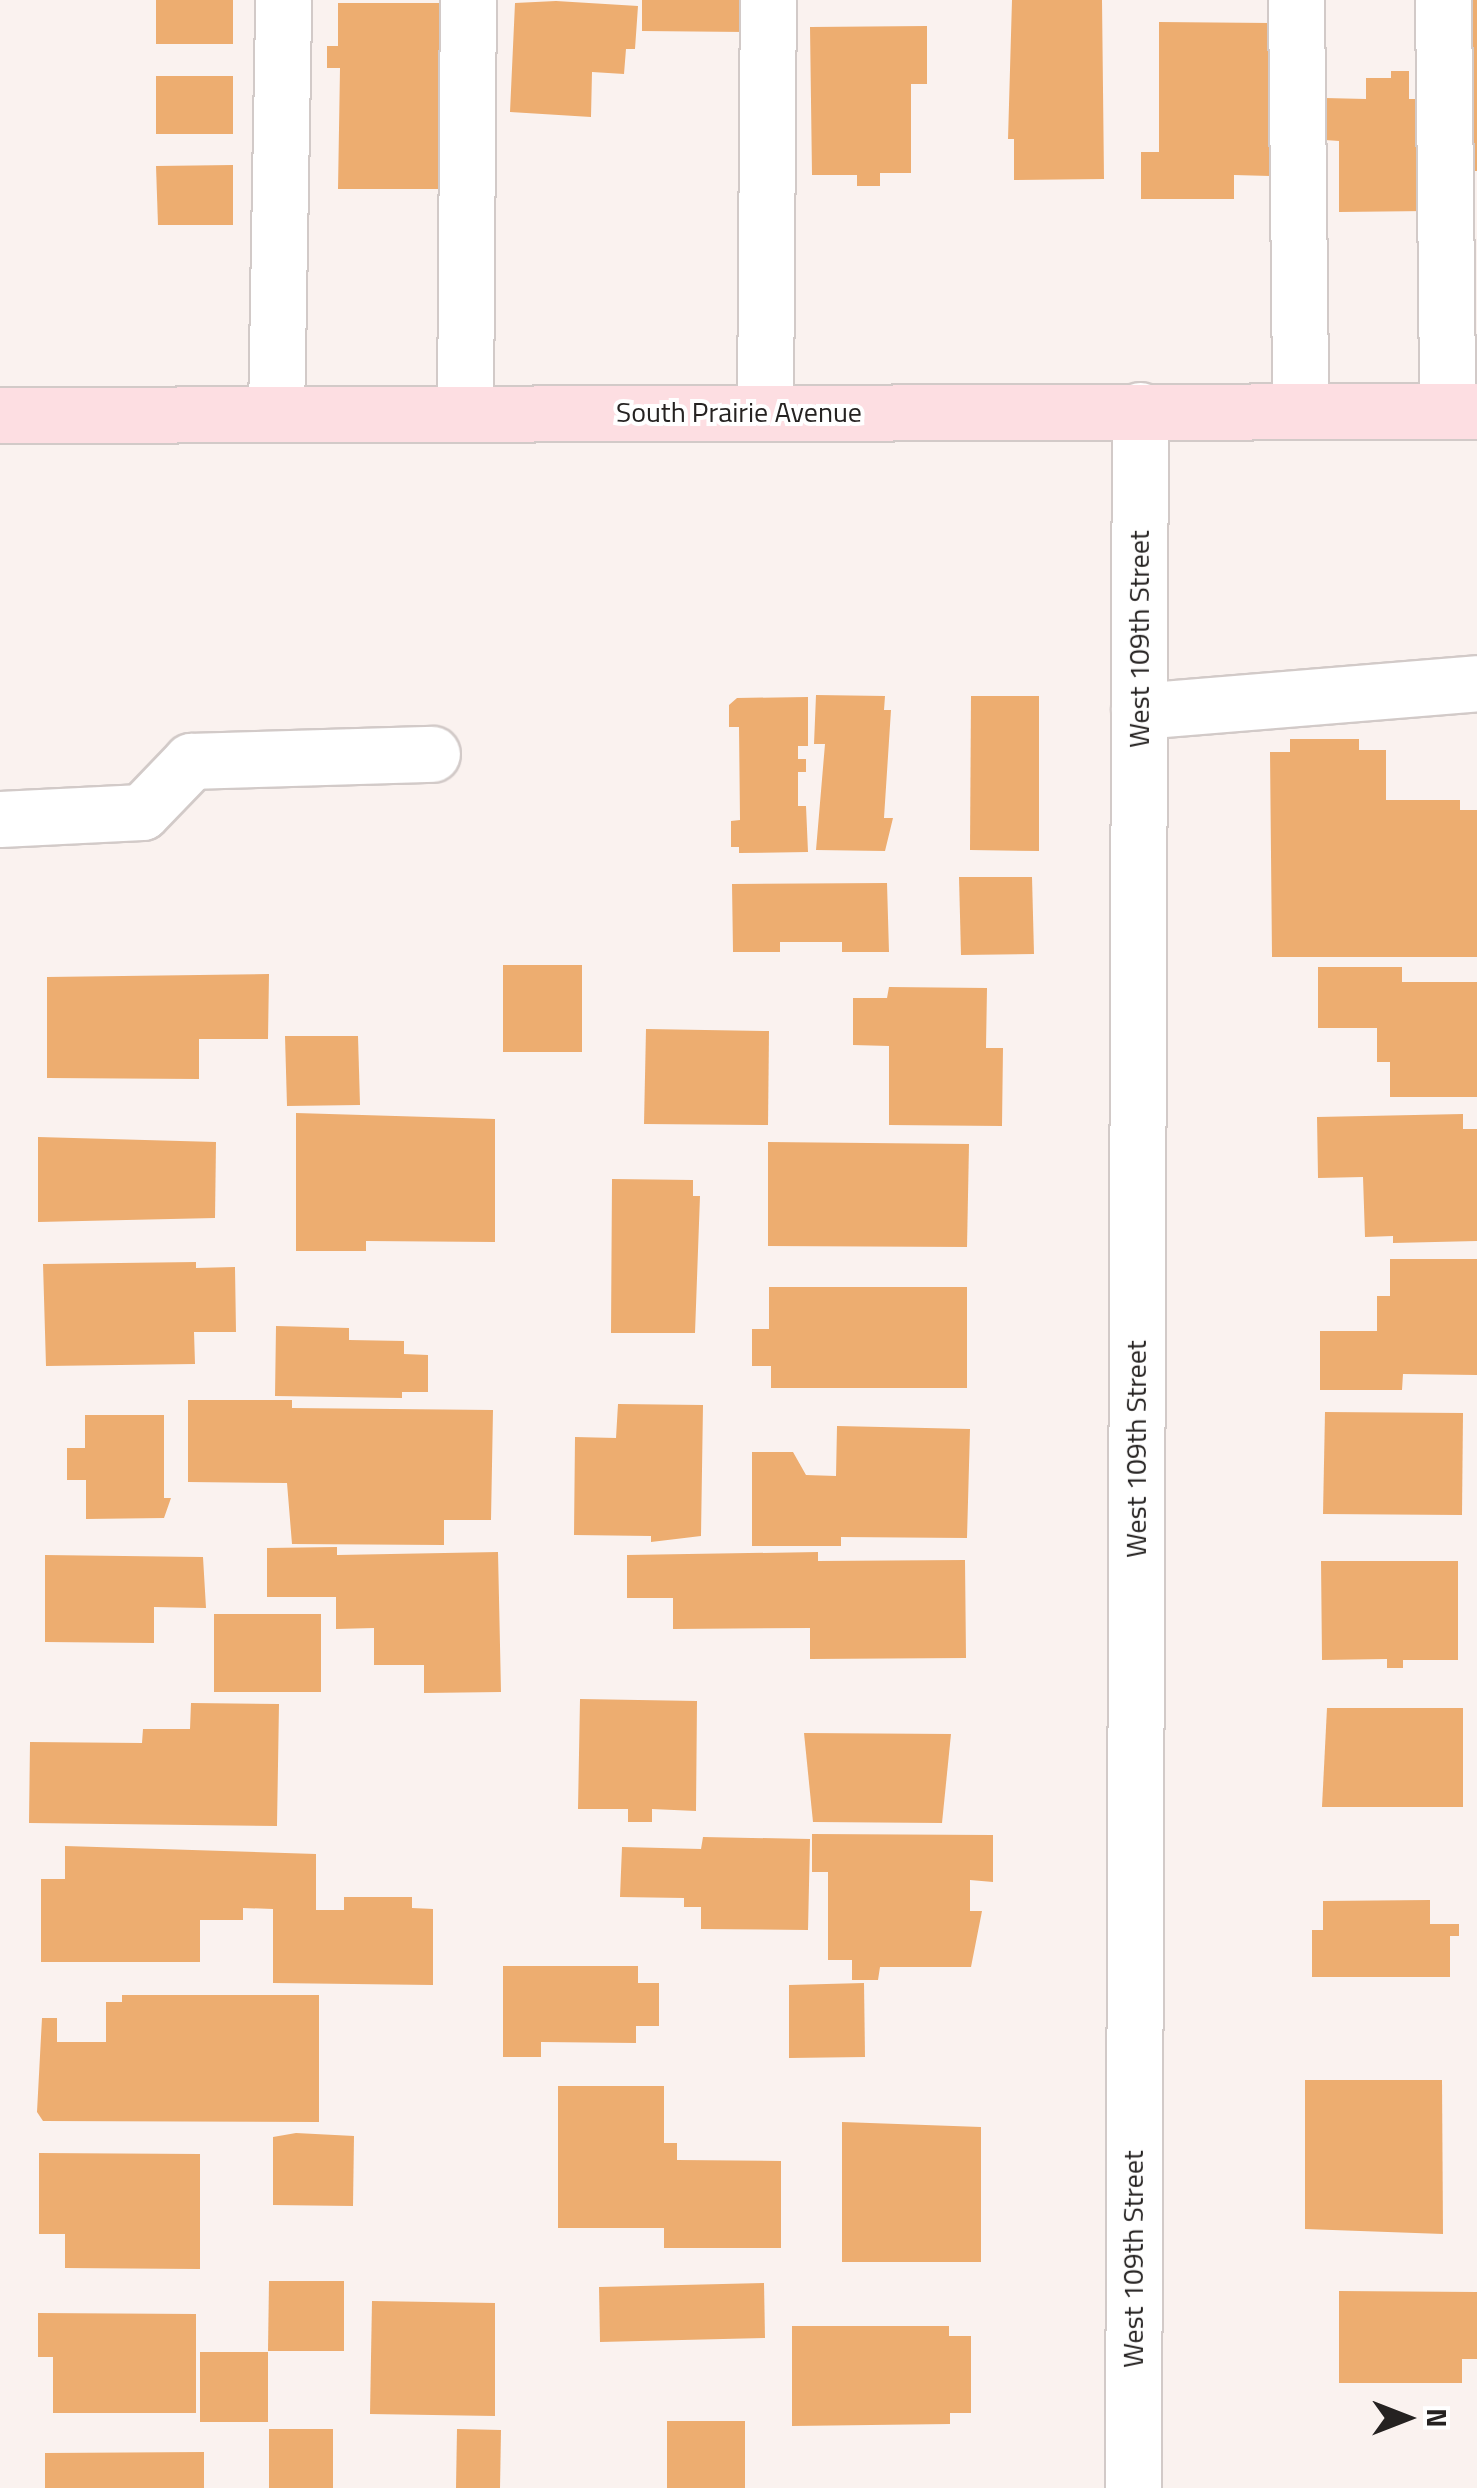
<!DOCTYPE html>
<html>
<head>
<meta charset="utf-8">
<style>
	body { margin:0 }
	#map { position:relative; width:1477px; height:2488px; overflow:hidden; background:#faf2ef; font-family:"Titillium Web",sans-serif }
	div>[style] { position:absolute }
	.building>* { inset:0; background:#edad70 }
	.roads { filter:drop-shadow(2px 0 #d2cac8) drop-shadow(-2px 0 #d2cac8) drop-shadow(0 2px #d2cac8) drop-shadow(0 -2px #d2cac8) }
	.minor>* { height:55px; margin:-27.5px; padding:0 27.5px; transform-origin:27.5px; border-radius:27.5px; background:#fff }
	.major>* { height:55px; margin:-27.5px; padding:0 27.5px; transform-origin:27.5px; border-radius:27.5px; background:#fddee2 }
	span { translate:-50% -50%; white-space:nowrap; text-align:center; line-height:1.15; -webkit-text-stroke:8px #fff; paint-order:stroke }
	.street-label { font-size:28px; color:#252221 }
	.north { position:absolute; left:1357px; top:2368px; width:100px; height:100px; -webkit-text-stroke:8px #fff; paint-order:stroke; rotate:90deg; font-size:28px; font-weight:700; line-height:40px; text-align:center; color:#252221 }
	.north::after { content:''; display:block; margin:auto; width:35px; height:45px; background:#252221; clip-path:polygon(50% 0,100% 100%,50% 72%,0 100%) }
</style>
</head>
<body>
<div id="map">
	<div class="building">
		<div style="clip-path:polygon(156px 0,233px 0,233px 44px,156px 44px)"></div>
		<div style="clip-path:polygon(642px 0,745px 0,745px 32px,642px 31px)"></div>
		<div style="clip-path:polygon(1012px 0,1102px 0,1104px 179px,1014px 180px,1014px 139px,1008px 139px)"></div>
		<div style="clip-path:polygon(1447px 0,1477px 0,1477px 171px,1456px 171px)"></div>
		<div style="clip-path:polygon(556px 1px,638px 6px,635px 49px,626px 49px,624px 74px,592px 72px,591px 117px,510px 112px,515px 3px)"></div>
		<div style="clip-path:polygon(338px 3px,442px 3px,441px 189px,338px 189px,340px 68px,327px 68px,327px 46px,338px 46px)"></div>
		<div style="clip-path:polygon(1159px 22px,1270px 23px,1270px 176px,1234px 175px,1234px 199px,1141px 199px,1141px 152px,1159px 152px)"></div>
		<div style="clip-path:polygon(927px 26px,927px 84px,911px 84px,911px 173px,880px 173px,880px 186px,857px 186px,857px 175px,812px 175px,810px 27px)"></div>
		<div style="clip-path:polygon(1391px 71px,1409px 71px,1409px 99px,1430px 99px,1427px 211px,1339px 212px,1339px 141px,1325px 140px,1325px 98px,1366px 99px,1366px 78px,1391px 78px)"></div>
		<div style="clip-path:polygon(156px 76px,233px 76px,233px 134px,156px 134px)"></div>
		<div style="clip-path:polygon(233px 165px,233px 225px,158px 225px,156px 166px)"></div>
		<div style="clip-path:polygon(816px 695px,885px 696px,884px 710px,891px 710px,884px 818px,893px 818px,885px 851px,816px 850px,825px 744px,814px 744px)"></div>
		<div style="clip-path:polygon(971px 696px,1039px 696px,1039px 851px,970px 850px)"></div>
		<div style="clip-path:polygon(808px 697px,808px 746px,798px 746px,798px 759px,806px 759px,806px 772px,798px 772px,798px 806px,806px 806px,808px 852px,739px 853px,739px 847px,731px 847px,731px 821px,740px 820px,739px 727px,729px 727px,729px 705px,737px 698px)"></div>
		<div style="clip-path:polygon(1290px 739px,1359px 739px,1359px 750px,1386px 750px,1386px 800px,1460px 800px,1460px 810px,1477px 810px,1477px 957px,1272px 957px,1270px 752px,1290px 752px)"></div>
		<div style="clip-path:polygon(959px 877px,1032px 877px,1034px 954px,961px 955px)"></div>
		<div style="clip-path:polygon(887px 883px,889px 952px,842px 952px,842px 942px,780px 942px,780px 952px,733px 952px,732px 884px)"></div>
		<div style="clip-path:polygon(503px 965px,582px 965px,582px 1052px,503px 1052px)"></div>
		<div style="clip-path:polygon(1318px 967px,1402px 967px,1402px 982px,1477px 982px,1477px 1097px,1390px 1097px,1390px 1062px,1377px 1062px,1377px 1028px,1318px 1028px)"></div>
		<div style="clip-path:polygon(269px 974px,268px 1039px,199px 1039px,199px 1079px,47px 1078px,47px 977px)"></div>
		<div style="clip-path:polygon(889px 987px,987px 988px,986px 1048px,1003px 1048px,1002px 1126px,889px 1125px,889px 1046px,853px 1045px,853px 998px,887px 998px)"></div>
		<div style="clip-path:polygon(646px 1029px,769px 1031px,768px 1125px,644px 1124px)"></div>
		<div style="clip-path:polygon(285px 1036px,358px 1036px,360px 1105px,287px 1106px)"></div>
		<div style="clip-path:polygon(296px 1113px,495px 1119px,495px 1242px,366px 1241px,366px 1251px,296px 1251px)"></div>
		<div style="clip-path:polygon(1463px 1114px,1463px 1129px,1477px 1129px,1477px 1241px,1393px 1243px,1393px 1236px,1365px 1237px,1363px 1177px,1318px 1178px,1317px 1117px)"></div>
		<div style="clip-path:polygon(38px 1137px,216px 1142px,215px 1218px,38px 1222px)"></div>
		<div style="clip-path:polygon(768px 1142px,969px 1144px,967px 1247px,768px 1246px)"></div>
		<div style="clip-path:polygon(612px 1179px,693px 1180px,693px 1196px,700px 1196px,695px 1333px,611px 1333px)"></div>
		<div style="clip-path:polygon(1390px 1259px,1477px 1259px,1477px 1375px,1403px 1374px,1402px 1390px,1320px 1390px,1320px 1331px,1377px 1331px,1377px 1296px,1390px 1296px)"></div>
		<div style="clip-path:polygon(196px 1262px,196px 1268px,235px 1267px,236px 1332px,194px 1332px,195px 1364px,46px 1366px,43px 1264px)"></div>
		<div style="clip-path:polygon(769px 1287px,967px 1287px,967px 1388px,771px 1388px,771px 1366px,752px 1366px,752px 1329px,769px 1329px)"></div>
		<div style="clip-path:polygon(276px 1326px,349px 1328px,349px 1340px,404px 1341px,404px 1354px,428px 1355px,428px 1392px,402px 1392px,402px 1398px,275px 1396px)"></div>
		<div style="clip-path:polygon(188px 1400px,292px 1400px,292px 1408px,493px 1410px,491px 1520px,444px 1520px,444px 1545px,292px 1544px,287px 1483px,188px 1482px)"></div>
		<div style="clip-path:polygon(618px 1404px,703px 1405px,701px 1536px,651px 1542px,651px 1536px,574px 1535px,575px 1437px,616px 1438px)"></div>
		<div style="clip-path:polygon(1325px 1412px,1463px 1413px,1462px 1515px,1323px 1514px)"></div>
		<div style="clip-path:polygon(85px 1415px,164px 1415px,164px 1498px,171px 1498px,164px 1518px,86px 1519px,86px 1480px,67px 1480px,67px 1448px,85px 1448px)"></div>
		<div style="clip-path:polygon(837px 1426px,970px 1429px,967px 1538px,841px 1537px,841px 1546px,752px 1546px,752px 1452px,793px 1452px,806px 1475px,836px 1476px)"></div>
		<div style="clip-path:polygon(337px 1547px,337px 1555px,498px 1552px,501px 1692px,424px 1693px,424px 1665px,374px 1665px,374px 1628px,336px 1629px,336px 1597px,267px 1597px,267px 1548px)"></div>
		<div style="clip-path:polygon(818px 1552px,818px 1561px,965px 1560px,966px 1658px,810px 1659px,810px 1628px,673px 1629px,673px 1598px,627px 1598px,627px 1555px)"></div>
		<div style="clip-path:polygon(45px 1555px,203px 1557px,206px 1608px,154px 1607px,154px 1643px,45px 1642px)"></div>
		<div style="clip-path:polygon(1321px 1561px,1458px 1561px,1458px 1660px,1403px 1660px,1403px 1668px,1387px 1668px,1387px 1659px,1322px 1660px)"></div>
		<div style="clip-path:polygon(214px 1614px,321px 1614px,321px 1692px,214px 1692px)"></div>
		<div style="clip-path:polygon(580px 1699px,697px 1701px,696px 1811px,652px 1809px,652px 1822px,628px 1822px,628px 1809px,578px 1809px)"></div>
		<div style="clip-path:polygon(191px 1703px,279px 1704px,277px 1826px,29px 1823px,30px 1742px,142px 1743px,143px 1729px,190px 1729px)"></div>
		<div style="clip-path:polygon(1327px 1708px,1463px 1708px,1463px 1807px,1322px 1807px)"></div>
		<div style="clip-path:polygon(804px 1733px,951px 1734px,942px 1823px,813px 1822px)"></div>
		<div style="clip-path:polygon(812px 1834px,993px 1835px,993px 1882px,970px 1880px,970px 1911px,982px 1911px,971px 1967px,880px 1967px,878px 1980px,852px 1980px,852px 1960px,828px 1960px,828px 1872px,812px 1872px)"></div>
		<div style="clip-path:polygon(703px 1837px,810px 1839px,808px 1930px,701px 1929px,701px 1907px,684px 1907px,684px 1898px,620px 1897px,622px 1847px,701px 1849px)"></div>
		<div style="clip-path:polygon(65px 1846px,316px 1854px,316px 1910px,344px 1910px,344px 1897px,412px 1897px,412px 1908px,433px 1909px,433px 1985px,273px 1983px,273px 1909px,243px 1908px,243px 1920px,200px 1920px,200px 1962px,41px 1962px,41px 1879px,65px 1879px)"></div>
		<div style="clip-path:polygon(1430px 1900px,1430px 1924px,1459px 1924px,1459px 1936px,1450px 1936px,1450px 1977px,1312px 1977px,1312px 1930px,1323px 1930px,1323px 1901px)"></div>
		<div style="clip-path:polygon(503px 1966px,638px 1966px,638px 1983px,659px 1983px,659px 2026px,636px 2026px,636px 2043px,541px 2042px,541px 2057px,503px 2057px)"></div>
		<div style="clip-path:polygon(864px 1983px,865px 2057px,789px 2058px,789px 1985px)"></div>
		<div style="clip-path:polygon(122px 1995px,319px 1995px,319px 2122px,43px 2121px,37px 2112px,42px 2018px,57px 2018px,57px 2042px,106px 2042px,106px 2002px,122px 2002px)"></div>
		<div style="clip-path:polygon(1305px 2080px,1442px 2080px,1443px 2234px,1305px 2229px)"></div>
		<div style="clip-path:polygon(558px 2086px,664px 2086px,664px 2143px,677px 2143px,677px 2160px,781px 2161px,781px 2248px,664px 2248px,664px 2228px,558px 2228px)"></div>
		<div style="clip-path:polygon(842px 2122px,981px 2127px,981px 2262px,842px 2262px)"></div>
		<div style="clip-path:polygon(296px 2133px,354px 2136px,353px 2206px,273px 2205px,273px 2137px)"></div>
		<div style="clip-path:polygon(39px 2153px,200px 2154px,200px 2269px,65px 2268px,65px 2234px,39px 2234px)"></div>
		<div style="clip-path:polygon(269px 2281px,344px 2281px,344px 2351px,268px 2351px)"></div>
		<div style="clip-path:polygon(764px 2283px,765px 2338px,600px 2342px,599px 2287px)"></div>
		<div style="clip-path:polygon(1339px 2291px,1477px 2292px,1477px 2359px,1462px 2359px,1462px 2383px,1339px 2383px)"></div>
		<div style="clip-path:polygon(372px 2301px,495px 2303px,495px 2416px,370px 2414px)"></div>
		<div style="clip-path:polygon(38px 2313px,196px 2314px,196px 2413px,53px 2413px,53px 2357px,38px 2357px)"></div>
		<div style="clip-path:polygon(792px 2326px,949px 2326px,949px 2336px,971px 2336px,971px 2413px,950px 2413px,950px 2424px,792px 2426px)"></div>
		<div style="clip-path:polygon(200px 2352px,268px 2352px,268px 2422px,200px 2422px)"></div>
		<div style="clip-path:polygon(667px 2421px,745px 2421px,745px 2488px,667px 2488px)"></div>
		<div style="clip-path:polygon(269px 2429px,333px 2429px,333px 2488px,269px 2488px)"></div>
		<div style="clip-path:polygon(457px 2429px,501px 2430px,500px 2488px,456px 2488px)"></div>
		<div style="clip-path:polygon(204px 2452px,204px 2488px,45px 2488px,45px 2453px)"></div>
	</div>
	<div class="roads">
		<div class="minor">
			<div style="left:1296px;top:0;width:410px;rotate:89.4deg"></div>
			<div style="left:1443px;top:0;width:411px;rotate:89.4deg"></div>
			<div style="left:765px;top:411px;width:411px;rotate:-89.6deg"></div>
			<div style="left:276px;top:413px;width:413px;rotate:-89deg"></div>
			<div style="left:465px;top:413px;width:413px;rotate:-89.6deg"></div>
			<div style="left:1139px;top:711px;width:339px;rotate:-4.7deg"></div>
			<div style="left:0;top:819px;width:142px;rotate:-2.8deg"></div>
			<div style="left:142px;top:812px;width:71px;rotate:-46.1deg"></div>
			<div style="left:191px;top:761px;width:241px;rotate:-1.7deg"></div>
			<div style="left:1133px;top:2488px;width:2078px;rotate:-89.81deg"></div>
		</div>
		<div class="major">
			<div style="left:0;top:415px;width:1477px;rotate:-0.16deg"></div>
		</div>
	</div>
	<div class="street-label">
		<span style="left:739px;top:412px">South Prairie Avenue</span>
		<span style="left:1139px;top:639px;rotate:-90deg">West 109th Street</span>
		<span style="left:1136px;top:1449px;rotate:-90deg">West 109th Street</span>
		<span style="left:1133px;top:2259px;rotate:-90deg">West 109th Street</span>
	</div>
	<div class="north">N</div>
</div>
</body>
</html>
